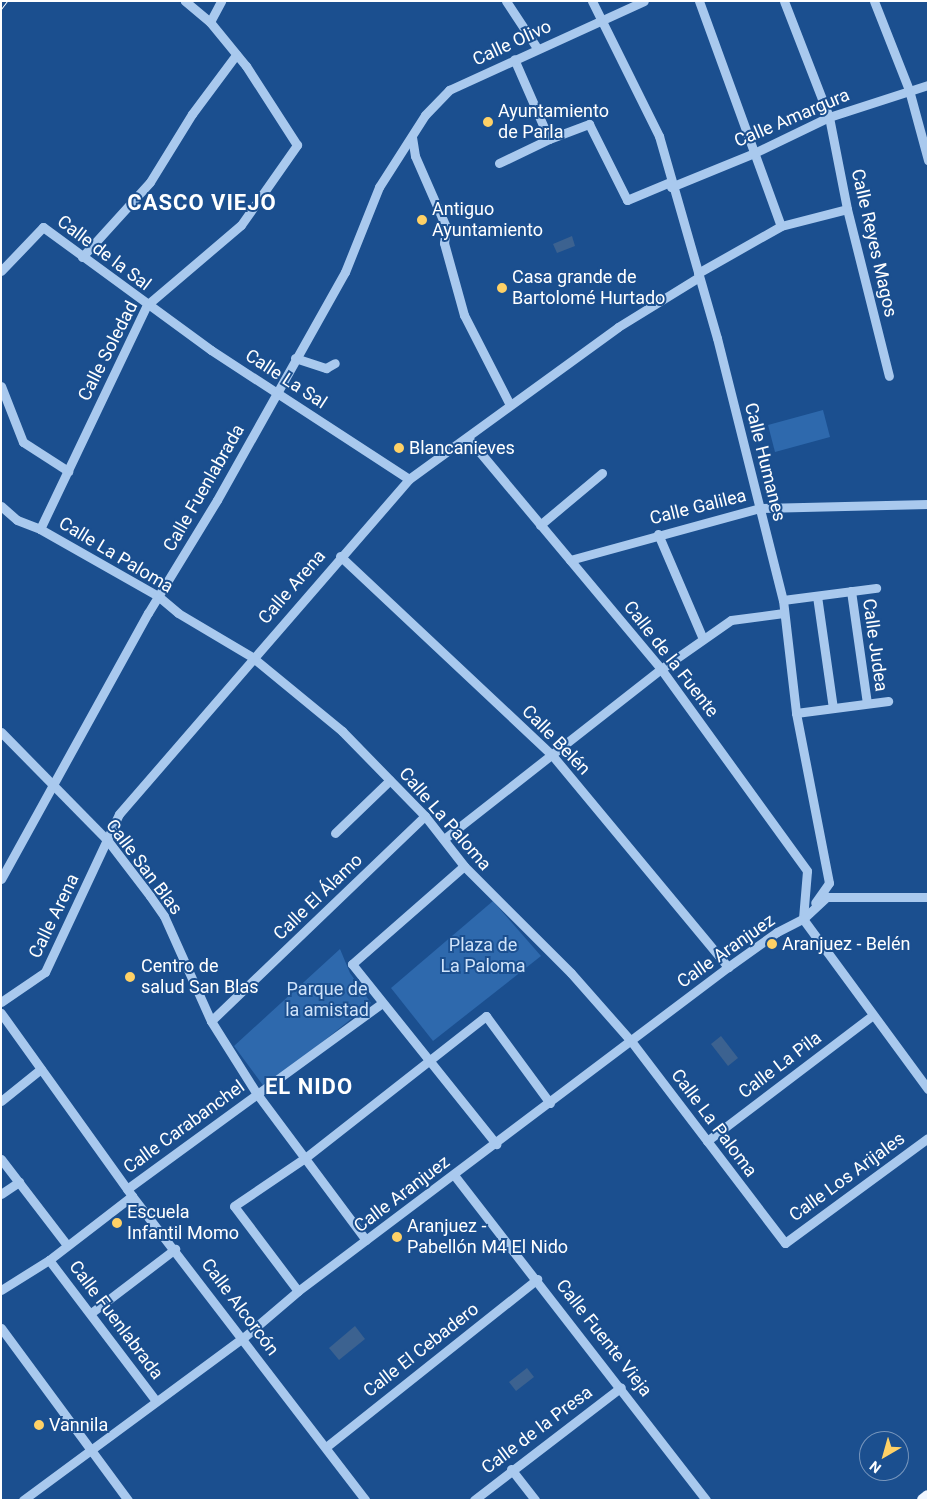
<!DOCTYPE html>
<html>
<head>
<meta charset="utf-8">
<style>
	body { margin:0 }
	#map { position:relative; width:929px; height:1501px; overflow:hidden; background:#1b4f8f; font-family:Roboto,sans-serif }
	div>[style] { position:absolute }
	.green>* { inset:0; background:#2e69ad }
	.water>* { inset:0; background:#3c6290 }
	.minor>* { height:9px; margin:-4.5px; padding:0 4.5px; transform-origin:4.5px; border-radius:4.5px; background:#a9c9ee }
	.major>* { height:12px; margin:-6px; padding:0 6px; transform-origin:6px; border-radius:6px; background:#f0f6ff }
	.tram>* { height:1px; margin:-0.5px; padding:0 0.5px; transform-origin:0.5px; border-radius:0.5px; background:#fff }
	.dots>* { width:14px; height:14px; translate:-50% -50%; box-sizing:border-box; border:2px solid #1b4f8f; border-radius:50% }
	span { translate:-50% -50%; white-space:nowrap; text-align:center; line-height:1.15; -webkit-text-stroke:4px #1b4f8f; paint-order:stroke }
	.street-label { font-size:18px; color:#fff }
	.poi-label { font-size:18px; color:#fff }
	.left { translate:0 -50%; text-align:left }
	.park-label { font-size:18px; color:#cfe3fa }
	.district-label { font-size:22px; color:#fff; font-weight:700; letter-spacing:1px }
	.frame { position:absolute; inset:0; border:2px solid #fff; pointer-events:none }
	.north { position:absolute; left:859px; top:1431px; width:50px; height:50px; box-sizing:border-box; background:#1b4f8f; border:1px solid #7695bc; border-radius:50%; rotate:218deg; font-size:14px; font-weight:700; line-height:20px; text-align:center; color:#fff }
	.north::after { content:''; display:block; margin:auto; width:18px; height:22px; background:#ffd166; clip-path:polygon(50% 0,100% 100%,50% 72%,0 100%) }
</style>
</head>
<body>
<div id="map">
	<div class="green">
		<div style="clip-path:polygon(823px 410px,830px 437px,775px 452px,768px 425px)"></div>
		<div style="clip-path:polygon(493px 901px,541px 956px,433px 1041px,391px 988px)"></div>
		<div style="clip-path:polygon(340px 949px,350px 973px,371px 1003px,265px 1088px,234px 1046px)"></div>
	</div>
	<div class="water">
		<div style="clip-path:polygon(572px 236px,575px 246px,557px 253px,553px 244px)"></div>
		<div style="clip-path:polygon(721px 1036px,738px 1058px,728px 1066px,711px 1044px)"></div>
		<div style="clip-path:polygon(355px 1326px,365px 1339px,339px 1360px,329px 1348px)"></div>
		<div style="clip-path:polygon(527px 1368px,534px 1377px,516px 1391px,509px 1382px)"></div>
	</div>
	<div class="minor">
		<div style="left:506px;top:1px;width:56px;rotate:56.6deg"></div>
		<div style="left:592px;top:1px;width:151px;rotate:63.6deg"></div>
		<div style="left:659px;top:136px;width:210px;rotate:74deg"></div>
		<div style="left:717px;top:338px;width:270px;rotate:75.9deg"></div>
		<div style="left:783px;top:600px;width:114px;rotate:83.4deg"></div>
		<div style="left:796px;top:713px;width:173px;rotate:79deg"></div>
		<div style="left:829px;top:883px;width:24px;rotate:125deg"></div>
		<div style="left:699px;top:1px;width:239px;rotate:70deg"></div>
		<div style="left:784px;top:1px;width:124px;rotate:68.8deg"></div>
		<div style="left:829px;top:117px;width:94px;rotate:78.9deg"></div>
		<div style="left:847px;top:209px;width:172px;rotate:75.9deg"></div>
		<div style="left:874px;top:1px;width:96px;rotate:68.5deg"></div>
		<div style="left:909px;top:90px;width:73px;rotate:74.8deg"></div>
		<div style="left:210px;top:22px;width:24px;rotate:-62deg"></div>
		<div style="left:412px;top:137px;width:19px;rotate:81deg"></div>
		<div style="left:415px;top:156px;width:77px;rotate:66.4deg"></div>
		<div style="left:446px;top:227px;width:16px;rotate:97deg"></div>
		<div style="left:444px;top:243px;width:75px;rotate:74.5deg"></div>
		<div style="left:464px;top:315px;width:99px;rotate:62.9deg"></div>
		<div style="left:549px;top:139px;width:43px;rotate:-20.6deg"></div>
		<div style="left:589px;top:124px;width:85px;rotate:63.4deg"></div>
		<div style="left:627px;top:200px;width:47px;rotate:-22.7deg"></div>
		<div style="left:499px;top:163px;width:55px;rotate:-25.6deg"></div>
		<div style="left:549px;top:139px;width:87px;rotate:-113.6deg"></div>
		<div style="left:671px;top:187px;width:87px;rotate:-22.2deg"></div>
		<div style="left:752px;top:154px;width:85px;rotate:-25.7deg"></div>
		<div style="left:829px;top:117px;width:104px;rotate:-17.9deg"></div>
		<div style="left:82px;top:257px;width:101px;rotate:-47.8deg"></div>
		<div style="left:150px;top:182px;width:80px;rotate:-58.3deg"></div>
		<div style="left:192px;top:114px;width:74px;rotate:-53.3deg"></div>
		<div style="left:1px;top:271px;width:61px;rotate:-46.3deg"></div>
		<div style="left:43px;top:227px;width:208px;rotate:36.2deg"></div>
		<div style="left:211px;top:350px;width:236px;rotate:33.1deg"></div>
		<div style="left:698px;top:273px;width:95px;rotate:-29.5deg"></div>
		<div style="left:781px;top:226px;width:68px;rotate:-14.4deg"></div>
		<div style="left:295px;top:358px;width:33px;rotate:18deg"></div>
		<div style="left:326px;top:368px;width:10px;rotate:-29deg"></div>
		<div style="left:1px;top:386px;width:60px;rotate:68.6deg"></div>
		<div style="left:23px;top:442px;width:54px;rotate:32.8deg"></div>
		<div style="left:468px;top:438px;width:301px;rotate:50.1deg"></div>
		<div style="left:661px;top:669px;width:249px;rotate:54.1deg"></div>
		<div style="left:807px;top:871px;width:48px;rotate:94.8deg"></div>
		<div style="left:1px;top:506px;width:21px;rotate:41deg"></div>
		<div style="left:17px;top:520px;width:25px;rotate:21deg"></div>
		<div style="left:40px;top:529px;width:136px;rotate:29.6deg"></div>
		<div style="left:158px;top:596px;width:26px;rotate:40deg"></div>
		<div style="left:178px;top:613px;width:86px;rotate:30.7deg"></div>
		<div style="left:252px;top:657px;width:117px;rotate:39.4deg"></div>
		<div style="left:342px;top:731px;width:119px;rotate:45.7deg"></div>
		<div style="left:425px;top:816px;width:63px;rotate:52deg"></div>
		<div style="left:464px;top:866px;width:151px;rotate:45deg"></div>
		<div style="left:571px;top:973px;width:91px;rotate:48.6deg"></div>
		<div style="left:631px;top:1041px;width:254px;rotate:52.7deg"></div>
		<div style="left:785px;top:1243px;width:177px;rotate:-36.3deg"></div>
		<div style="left:540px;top:525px;width:81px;rotate:-40deg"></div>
		<div style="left:40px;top:529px;width:248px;rotate:-64.5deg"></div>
		<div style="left:147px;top:305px;width:123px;rotate:-40.4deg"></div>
		<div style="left:241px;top:225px;width:98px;rotate:-55deg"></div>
		<div style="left:297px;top:145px;width:94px;rotate:-122.8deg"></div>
		<div style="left:246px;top:66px;width:57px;rotate:-129.3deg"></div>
		<div style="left:210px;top:22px;width:33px;rotate:-140deg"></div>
		<div style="left:658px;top:534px;width:114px;rotate:66.8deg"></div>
		<div style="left:340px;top:556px;width:291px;rotate:43.2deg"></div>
		<div style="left:552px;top:755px;width:276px;rotate:50.3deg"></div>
		<div style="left:570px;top:560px;width:197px;rotate:-15.3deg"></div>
		<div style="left:760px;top:508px;width:168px;rotate:-1.4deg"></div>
		<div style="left:851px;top:591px;width:113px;rotate:81.9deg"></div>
		<div style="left:817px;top:596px;width:113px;rotate:81.9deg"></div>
		<div style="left:783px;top:600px;width:94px;rotate:-7.4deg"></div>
		<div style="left:796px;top:713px;width:93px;rotate:-7.4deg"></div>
		<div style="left:1px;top:732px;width:153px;rotate:45.5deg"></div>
		<div style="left:108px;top:841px;width:69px;rotate:52.6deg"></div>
		<div style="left:150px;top:896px;width:24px;rotate:55deg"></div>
		<div style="left:164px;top:916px;width:115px;rotate:65.9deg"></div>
		<div style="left:211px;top:1021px;width:86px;rotate:57.8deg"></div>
		<div style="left:257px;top:1094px;width:182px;rotate:53.3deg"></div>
		<div style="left:335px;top:833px;width:76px;rotate:-43.9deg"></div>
		<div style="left:444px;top:839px;width:276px;rotate:-38.1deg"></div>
		<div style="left:661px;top:669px;width:85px;rotate:-35deg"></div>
		<div style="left:731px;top:620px;width:53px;rotate:-7.5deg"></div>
		<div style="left:464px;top:866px;width:149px;rotate:138.8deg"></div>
		<div style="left:352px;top:964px;width:231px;rotate:51.3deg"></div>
		<div style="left:1px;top:879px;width:304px;rotate:-61.1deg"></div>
		<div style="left:148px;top:613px;width:132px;rotate:-58.6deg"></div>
		<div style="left:217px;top:500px;width:261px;rotate:-60.7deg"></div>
		<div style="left:345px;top:272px;width:92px;rotate:-68.2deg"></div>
		<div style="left:379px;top:187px;width:85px;rotate:-57.4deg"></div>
		<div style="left:425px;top:115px;width:35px;rotate:-46deg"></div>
		<div style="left:449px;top:90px;width:214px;rotate:-24.5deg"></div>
		<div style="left:803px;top:919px;width:211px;rotate:53.7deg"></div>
		<div style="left:1px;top:1002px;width:53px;rotate:-34.3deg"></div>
		<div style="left:45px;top:972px;width:174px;rotate:-64.9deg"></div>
		<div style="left:119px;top:814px;width:443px;rotate:-49.1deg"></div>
		<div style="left:409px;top:479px;width:258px;rotate:-36deg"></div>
		<div style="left:618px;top:327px;width:95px;rotate:-31.7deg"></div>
		<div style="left:1px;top:1013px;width:225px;rotate:54.4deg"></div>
		<div style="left:132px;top:1196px;width:383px;rotate:52.5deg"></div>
		<div style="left:211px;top:1021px;width:296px;rotate:-43.8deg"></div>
		<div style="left:1px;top:1101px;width:51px;rotate:-38.7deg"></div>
		<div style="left:707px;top:1141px;width:208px;rotate:-37.2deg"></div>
		<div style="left:1px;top:1159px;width:108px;rotate:52.5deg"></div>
		<div style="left:454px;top:1175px;width:411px;rotate:52.2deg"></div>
		<div style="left:127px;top:1189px;width:316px;rotate:-36.1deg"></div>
		<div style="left:1px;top:1194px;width:22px;rotate:-34deg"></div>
		<div style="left:49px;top:1260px;width:177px;rotate:52.8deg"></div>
		<div style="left:1px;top:1290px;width:57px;rotate:-32deg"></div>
		<div style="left:49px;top:1260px;width:105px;rotate:-37.6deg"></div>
		<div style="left:298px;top:1291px;width:106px;rotate:-127deg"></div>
		<div style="left:234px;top:1206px;width:86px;rotate:-34.1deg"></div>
		<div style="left:305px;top:1158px;width:230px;rotate:-38.1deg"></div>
		<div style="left:486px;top:1016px;width:108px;rotate:53.7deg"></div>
		<div style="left:91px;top:1313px;width:106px;rotate:-37.3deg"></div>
		<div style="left:1px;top:1328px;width:214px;rotate:53.6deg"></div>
		<div style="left:326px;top:1447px;width:270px;rotate:-38.5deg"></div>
		<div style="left:511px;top:1469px;width:39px;rotate:52deg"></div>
		<div style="left:23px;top:1500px;width:273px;rotate:-36.4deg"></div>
		<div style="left:243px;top:1338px;width:72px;rotate:-40.5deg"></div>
		<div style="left:298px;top:1291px;width:538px;rotate:-37deg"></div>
		<div style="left:728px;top:967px;width:60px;rotate:-35.5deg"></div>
		<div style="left:777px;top:932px;width:29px;rotate:-27deg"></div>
		<div style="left:803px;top:919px;width:33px;rotate:-43deg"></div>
		<div style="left:827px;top:897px;width:101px"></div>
		<div style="left:474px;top:1500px;width:185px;rotate:-37.5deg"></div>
	</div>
	<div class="major">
		<div style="left:923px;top:1500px;width:6px;rotate:-39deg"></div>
	</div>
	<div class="tram">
		<div style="left:1px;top:9px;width:10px;rotate:-53deg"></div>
	</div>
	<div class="dots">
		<div style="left:488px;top:122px;background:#ffd166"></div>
		<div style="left:422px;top:220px;background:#ffd166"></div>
		<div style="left:502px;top:288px;background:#ffd166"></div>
		<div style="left:399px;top:448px;background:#ffd166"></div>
		<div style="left:772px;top:944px;background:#ffd166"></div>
		<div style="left:130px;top:977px;background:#ffd166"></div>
		<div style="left:117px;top:1223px;background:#ffd166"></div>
		<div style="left:397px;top:1237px;background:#ffd166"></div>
		<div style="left:39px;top:1425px;background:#ffd166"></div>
	</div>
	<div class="street-label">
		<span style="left:512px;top:43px;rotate:-25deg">Calle Olivo</span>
		<span style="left:792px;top:118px;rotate:-23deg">Calle Amargura</span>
		<span style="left:874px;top:243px;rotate:77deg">Calle Reyes Magos</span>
		<span style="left:104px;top:253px;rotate:37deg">Calle de la Sal</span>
		<span style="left:108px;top:351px;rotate:-63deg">Calle Soledad</span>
		<span style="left:286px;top:379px;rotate:33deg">Calle La Sal</span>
		<span style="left:765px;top:462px;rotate:76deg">Calle Humanes</span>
		<span style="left:204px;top:488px;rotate:-60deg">Calle Fuenlabrada</span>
		<span style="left:698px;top:507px;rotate:-14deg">Calle Galilea</span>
		<span style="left:116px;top:555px;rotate:31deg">Calle La Paloma</span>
		<span style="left:292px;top:587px;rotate:-49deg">Calle Arena</span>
		<span style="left:875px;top:645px;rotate:82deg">Calle Judea</span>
		<span style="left:671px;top:659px;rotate:52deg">Calle de la Fuente</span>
		<span style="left:556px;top:740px;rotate:46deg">Calle Belén</span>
		<span style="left:445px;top:819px;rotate:49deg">Calle La Paloma</span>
		<span style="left:144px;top:867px;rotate:53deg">Calle San Blas</span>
		<span style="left:318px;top:897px;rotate:-44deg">Calle El Álamo</span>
		<span style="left:54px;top:916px;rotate:-64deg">Calle Arena</span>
		<span style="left:726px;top:951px;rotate:-35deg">Calle Aranjuez</span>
		<span style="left:780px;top:1065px;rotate:-37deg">Calle La Pila</span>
		<span style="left:714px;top:1123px;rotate:53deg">Calle La Paloma</span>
		<span style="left:184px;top:1127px;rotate:-36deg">Calle Carabanchel</span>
		<span style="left:847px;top:1177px;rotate:-36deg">Calle Los Arijales</span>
		<span style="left:402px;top:1194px;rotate:-37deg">Calle Aranjuez</span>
		<span style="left:240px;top:1307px;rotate:53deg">Calle Alcorcón</span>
		<span style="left:116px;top:1320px;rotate:53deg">Calle Fuenlabrada</span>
		<span style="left:604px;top:1338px;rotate:52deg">Calle Fuente Vieja</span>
		<span style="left:421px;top:1350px;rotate:-38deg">Calle El Cebadero</span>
		<span style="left:537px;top:1430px;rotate:-37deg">Calle de la Presa</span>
	</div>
	<div class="poi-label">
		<span class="left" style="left:498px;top:122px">Ayuntamiento<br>de Parla</span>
		<span class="left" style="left:432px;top:220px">Antiguo<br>Ayuntamiento</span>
		<span class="left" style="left:512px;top:288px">Casa grande de<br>Bartolomé Hurtado</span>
		<span class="left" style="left:409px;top:448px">Blancanieves</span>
		<span class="left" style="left:782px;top:944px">Aranjuez - Belén</span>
		<span class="left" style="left:141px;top:977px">Centro de<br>salud San Blas</span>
		<span class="left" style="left:127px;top:1223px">Escuela<br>Infantil Momo</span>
		<span class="left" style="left:407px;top:1237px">Aranjuez -<br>Pabellón M4 El Nido</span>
		<span class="left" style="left:49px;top:1425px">Vannila</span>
	</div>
	<div class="park-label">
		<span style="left:483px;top:956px">Plaza de<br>La Paloma</span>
		<span style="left:327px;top:1000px">Parque de<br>la amistad</span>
	</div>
	<div class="district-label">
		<span style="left:202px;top:203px">CASCO VIEJO</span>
		<span style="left:309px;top:1087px">EL NIDO</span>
	</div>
	<div class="frame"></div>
	<div class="north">N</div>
</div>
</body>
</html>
